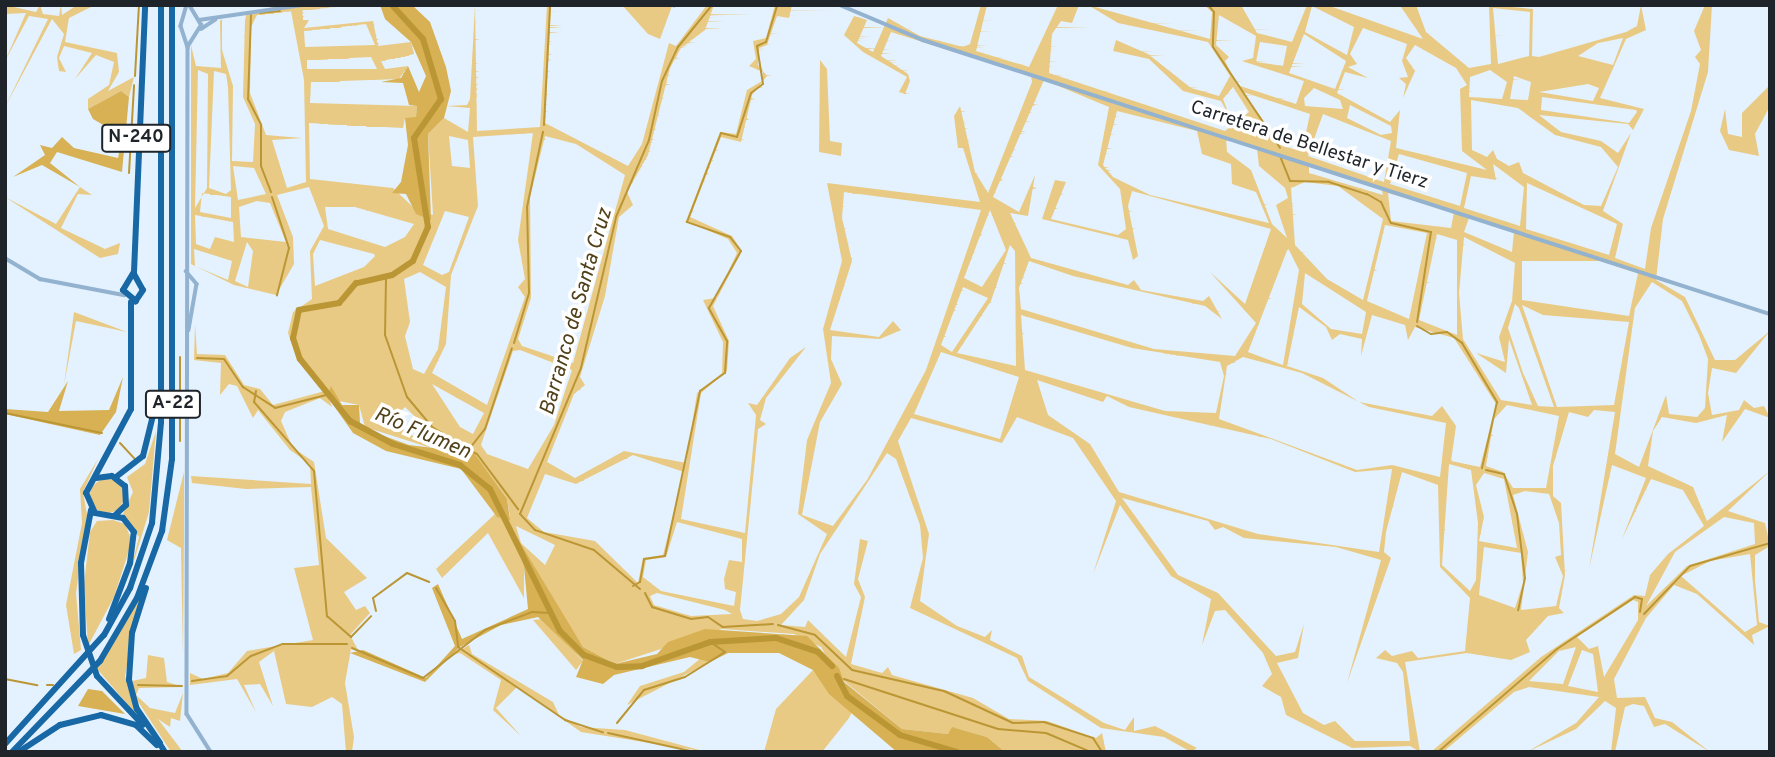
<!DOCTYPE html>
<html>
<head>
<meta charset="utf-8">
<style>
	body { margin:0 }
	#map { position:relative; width:1775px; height:757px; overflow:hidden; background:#e4f1fe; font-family:Overpass,sans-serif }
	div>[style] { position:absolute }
	.green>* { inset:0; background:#e9ca84 }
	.round { border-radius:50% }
	.forest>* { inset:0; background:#d7b153 }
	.stream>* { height:2px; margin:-1px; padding:0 1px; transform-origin:1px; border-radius:1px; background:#bb9635 }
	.river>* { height:6px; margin:-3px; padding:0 3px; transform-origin:3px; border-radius:3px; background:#bb9635 }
	.minor>* { height:3.5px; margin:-1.75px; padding:0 1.75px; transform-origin:1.75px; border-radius:1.75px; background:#92b2cf }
	.highway>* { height:6px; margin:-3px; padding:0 3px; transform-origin:3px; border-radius:3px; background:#1768a4 }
	.highway-bridge>* { height:6px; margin:-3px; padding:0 3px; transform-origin:3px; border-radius:3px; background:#1768a4 }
	span { translate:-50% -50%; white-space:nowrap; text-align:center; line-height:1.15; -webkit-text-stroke:7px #fff; paint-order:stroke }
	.shield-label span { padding:2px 5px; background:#fff; border:2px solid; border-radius:5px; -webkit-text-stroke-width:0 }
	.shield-label { font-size:18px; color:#1e242a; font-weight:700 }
	.street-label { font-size:19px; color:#1e242a }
	.water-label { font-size:21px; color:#51411a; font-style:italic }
	.frame { position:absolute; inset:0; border:7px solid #1e242a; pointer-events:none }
</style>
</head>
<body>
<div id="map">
	<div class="green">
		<div style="clip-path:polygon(5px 5px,36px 12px,40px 5px,43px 14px,59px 16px,61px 5px,62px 15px,77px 5px,95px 5px,69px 18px,65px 42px,117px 53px,119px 72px,108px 91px,134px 77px,129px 97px,121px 91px,88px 109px,88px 99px,109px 85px,114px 62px,96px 55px,75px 79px,92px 53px,64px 46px,59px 58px,66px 72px,59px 71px,57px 57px,64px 34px,52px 19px,5px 107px,48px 19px,29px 16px,5px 61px,26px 13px,5px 14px)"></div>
		<div style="clip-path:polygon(evenodd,272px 5px,347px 5px,302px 10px,303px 20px,309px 20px,304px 28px,373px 21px,378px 46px,411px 42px,414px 54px,381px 61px,385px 69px,408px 66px,399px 79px,311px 82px,310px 103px,417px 106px,416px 118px,405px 118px,403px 128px,309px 123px,310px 179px,393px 188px,415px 209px,433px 215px,428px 134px,444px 118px,468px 132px,470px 108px,446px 106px,467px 105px,470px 99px,475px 5px,477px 131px,540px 127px,547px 5px,551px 5px,545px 123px,628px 166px,642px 144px,669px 43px,676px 46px,707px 5px,714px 5px,705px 30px,681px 48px,670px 68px,648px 155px,627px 192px,633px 205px,619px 217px,605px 296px,580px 377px,585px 385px,574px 394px,547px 462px,575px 478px,624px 451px,686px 463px,697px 393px,722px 373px,723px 342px,703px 300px,716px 298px,737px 253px,728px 239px,686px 221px,720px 132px,736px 134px,747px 90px,762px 81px,763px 72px,749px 66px,756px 59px,753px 41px,766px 38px,775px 5px,792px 5px,789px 18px,777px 16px,767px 45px,759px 48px,758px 65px,767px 76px,752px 95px,741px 142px,721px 137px,690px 217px,732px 236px,742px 251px,713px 306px,729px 341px,727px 371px,701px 393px,681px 519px,745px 533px,756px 415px,748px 403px,757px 405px,790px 358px,806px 347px,766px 398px,760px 420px,766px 424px,758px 429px,740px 610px,743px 619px,757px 621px,781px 614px,799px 597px,827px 534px,798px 514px,807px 440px,831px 383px,823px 329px,842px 261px,827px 183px,980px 202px,963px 148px,958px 148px,954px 116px,960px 106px,975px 172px,988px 193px,1032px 82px,1031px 76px,891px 32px,881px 56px,908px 74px,910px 81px,905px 94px,899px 92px,907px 77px,863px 52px,844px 35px,854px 16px,867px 20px,857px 43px,873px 52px,888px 18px,920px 36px,963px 47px,970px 44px,981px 5px,987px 5px,976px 51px,1029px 67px,1058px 5px,1079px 5px,1072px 23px,1061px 21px,1052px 34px,1049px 73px,1225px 131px,1249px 112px,1233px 87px,1223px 99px,1230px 117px,1221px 101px,1183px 91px,1149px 59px,1113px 51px,1116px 40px,1148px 54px,1191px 88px,1219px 96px,1230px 76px,1208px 42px,1118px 23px,1088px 5px,1210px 39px,1212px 12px,1204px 5px,1241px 5px,1257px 33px,1292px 42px,1307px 5px,1327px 5px,1423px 39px,1401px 7px,1416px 5px,1426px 32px,1469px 68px,1491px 64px,1489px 5px,1533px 9px,1532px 56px,1539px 57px,1626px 32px,1637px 26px,1641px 5px,1646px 30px,1626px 39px,1600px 98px,1644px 109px,1633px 130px,1628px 124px,1539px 115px,1561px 132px,1601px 141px,1618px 153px,1631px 133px,1603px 211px,1623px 224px,1615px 258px,1645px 269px,1651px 228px,1691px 111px,1700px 64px,1695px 57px,1701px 50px,1694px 31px,1705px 5px,1712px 5px,1708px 72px,1663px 219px,1656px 280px,1685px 297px,1715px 360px,1735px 360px,1770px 331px,1736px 373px,1712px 368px,1708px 393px,1712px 415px,1739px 410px,1744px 400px,1754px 408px,1764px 406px,1770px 418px,1745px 409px,1722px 442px,1727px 415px,1696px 423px,1662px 417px,1653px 431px,1648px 466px,1693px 487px,1707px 521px,1770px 471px,1728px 511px,1765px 523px,1770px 546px,1755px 555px,1755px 580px,1759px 622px,1770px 626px,1752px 635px,1754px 645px,1697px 594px,1674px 585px,1646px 618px,1614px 679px,1617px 698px,1645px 697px,1655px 718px,1672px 722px,1710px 752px,1665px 724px,1654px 727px,1644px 706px,1633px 704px,1625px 707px,1615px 752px,1611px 752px,1616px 708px,1605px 701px,1576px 729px,1527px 752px,1576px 723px,1599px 697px,1529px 687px,1514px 692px,1443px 752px,1431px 752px,1541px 657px,1634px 595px,1645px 596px,1650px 575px,1668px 554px,1704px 526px,1683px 490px,1651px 479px,1622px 539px,1646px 478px,1612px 465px,1589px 569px,1615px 412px,1594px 410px,1588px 417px,1569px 412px,1553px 466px,1553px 496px,1561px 503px,1565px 575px,1559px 608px,1564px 613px,1548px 616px,1526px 640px,1530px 652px,1511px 660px,1467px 653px,1405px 662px,1420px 752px,1410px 746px,1352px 748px,1286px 715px,1281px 697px,1262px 686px,1272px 674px,1263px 653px,1225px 610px,1215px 611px,1202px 645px,1211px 599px,1171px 576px,1120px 505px,1093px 574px,1116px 501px,1073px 438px,1017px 417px,1002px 443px,911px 418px,898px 441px,929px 534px,920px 601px,957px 626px,985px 637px,992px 630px,990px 640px,1022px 656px,1029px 677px,1104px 723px,1125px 730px,1134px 717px,1134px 731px,1155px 726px,1197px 748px,1191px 752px,1164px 737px,1101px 728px,1028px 681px,1017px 658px,910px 608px,923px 558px,920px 525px,896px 459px,887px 453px,820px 554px,804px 600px,781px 625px,805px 627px,808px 620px,846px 657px,861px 597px,854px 584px,860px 539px,868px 541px,858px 579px,865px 597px,851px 664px,882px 673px,888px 667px,892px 675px,973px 698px,1009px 719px,1047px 721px,1096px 738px,1102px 733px,1106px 752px,1005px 752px,987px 737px,955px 728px,948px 734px,902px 729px,838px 676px,821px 647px,794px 634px,722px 629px,615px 664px,583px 647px,515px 540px,524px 567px,524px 598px,488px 533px,442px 578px,436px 569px,495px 514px,510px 517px,507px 499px,483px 466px,440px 449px,439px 440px,405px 407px,391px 421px,431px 448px,365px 427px,359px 405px,329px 399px,332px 407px,320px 398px,285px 412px,281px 421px,293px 448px,314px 462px,326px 538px,367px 578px,344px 592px,356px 610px,365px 606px,370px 613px,350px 635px,358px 650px,351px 649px,345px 683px,354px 737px,352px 752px,346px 752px,342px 704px,332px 697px,312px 707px,286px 704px,274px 651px,259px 662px,273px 706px,260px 684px,244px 685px,256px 712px,237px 679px,190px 685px,190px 673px,203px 679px,228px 673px,247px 651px,313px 640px,294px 568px,319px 565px,311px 487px,246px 489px,192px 483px,191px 476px,311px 484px,310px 464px,290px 450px,258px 410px,253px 418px,237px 386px,229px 384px,220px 395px,221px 363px,194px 360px,195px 324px,197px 354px,225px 355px,244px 385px,260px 389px,273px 405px,325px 391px,297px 360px,288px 333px,293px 312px,312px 299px,310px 251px,324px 226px,309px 187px,277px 195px,293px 237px,294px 264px,276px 295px,234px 285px,191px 264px,191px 45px,196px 66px,221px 68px,220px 21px,222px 19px,222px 50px,233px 86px,232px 161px,253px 162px,255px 124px,243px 97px,245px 20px,247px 12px,270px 11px,272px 5px,1312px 6px,1354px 27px,1347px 55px,1305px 32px,1312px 6px,272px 5px,1493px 8px,1530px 12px,1529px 56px,1498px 64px,1493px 8px,272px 5px,291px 11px,304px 80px,306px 182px,287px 188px,272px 140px,302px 138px,266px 135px,250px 93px,251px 27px,257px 15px,291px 11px,272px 5px,1219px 15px,1256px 36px,1253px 58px,1242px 61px,1304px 81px,1296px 104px,1237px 85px,1225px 61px,1229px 57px,1216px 45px,1219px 15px,272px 5px,366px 24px,375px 45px,305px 47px,304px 31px,366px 24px,272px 5px,1363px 28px,1407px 44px,1402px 61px,1408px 77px,1399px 78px,1406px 84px,1403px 98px,1415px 71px,1406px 58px,1415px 45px,1456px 68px,1467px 85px,1460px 89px,1462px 151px,1487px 170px,1396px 148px,1400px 110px,1390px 122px,1337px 93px,1345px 72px,1368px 78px,1348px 67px,1357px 64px,1350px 54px,1363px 28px,272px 5px,1304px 34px,1346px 61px,1335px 89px,1289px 73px,1304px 34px,272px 5px,1623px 38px,1613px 65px,1578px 56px,1598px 43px,1623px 38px,272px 5px,1260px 42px,1287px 46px,1283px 66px,1256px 62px,1260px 42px,272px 5px,371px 57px,377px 69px,307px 69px,307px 60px,371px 57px,272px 5px,198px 70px,208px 74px,207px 188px,195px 208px,198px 70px,272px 5px,1490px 70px,1507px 82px,1502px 99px,1469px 97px,1470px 77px,1490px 70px,272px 5px,214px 71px,226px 74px,228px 87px,231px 190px,226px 194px,209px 188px,214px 71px,272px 5px,1514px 76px,1531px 82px,1528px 100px,1510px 99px,1514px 76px,272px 5px,1044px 80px,1109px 107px,1098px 165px,1120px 189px,1126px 229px,1118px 235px,1051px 219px,1066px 182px,1055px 180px,1042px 219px,1128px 240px,1133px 260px,1138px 256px,1128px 206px,1132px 191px,1271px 229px,1245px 304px,1210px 272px,1256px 323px,1235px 356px,1154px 349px,1021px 309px,1019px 288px,1029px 261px,1073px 276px,1205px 306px,1222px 319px,1209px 296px,1203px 301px,1141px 290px,1134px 280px,1128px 285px,1031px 258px,1010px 213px,1028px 216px,1035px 175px,1019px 212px,993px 197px,1044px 80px,272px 5px,1588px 84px,1599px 88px,1593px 101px,1539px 92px,1588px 84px,272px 5px,1314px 88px,1340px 100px,1343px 109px,1305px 106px,1304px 98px,1314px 88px,272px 5px,1243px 92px,1310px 114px,1302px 151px,1282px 146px,1243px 92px,272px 5px,1542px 97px,1636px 110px,1637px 112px,1629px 123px,1541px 110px,1542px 97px,272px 5px,1471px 100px,1518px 108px,1555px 135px,1601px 147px,1618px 167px,1601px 206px,1584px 205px,1523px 173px,1519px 162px,1509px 166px,1497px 159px,1493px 150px,1487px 157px,1472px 150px,1471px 100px,272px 5px,1350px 105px,1391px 126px,1392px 133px,1381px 135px,1347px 118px,1350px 105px,272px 5px,1117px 111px,1197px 131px,1202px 154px,1231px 164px,1232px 184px,1256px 192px,1269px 223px,1150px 195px,1113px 177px,1103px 165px,1117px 111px,272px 5px,1323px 114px,1391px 141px,1384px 182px,1308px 156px,1323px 114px,272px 5px,533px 133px,518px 240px,525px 279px,518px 287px,525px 297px,487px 405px,432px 373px,446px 344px,451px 275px,478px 206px,473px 137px,533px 133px,272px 5px,449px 136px,468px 140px,470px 168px,452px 166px,449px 136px,272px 5px,545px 136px,576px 144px,625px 175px,573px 363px,522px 346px,518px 339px,531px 298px,530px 197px,545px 136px,272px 5px,1226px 138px,1257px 149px,1259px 166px,1285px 188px,1288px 198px,1276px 205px,1287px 238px,1272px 224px,1251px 170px,1227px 152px,1226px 138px,272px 5px,1399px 154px,1467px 173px,1460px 206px,1390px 184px,1399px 154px,272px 5px,1493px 164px,1524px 187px,1520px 226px,1464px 208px,1471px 176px,1496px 180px,1493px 164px,272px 5px,1309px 165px,1381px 188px,1383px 195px,1309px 173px,1309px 165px,272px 5px,233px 166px,254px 168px,266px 194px,238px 200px,233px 166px,272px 5px,1305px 182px,1338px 186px,1383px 219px,1363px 300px,1327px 279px,1295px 245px,1291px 188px,1305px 182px,272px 5px,1527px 183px,1617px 224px,1609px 255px,1526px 229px,1527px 183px,272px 5px,844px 192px,981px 210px,926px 370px,867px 480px,833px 526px,802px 515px,820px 422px,842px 384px,831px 359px,832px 336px,880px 339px,901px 330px,893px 321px,879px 337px,830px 330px,852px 261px,842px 218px,844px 192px,272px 5px,202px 193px,231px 197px,231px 218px,200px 212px,202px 193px,272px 5px,1388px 193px,1454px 212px,1451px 228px,1391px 221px,1388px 193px,272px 5px,257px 201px,270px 203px,286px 242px,241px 237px,239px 207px,257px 201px,272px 5px,325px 207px,355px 207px,414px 224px,405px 237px,385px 247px,328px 229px,325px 207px,272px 5px,990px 210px,1006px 250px,982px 287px,964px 278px,990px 210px,272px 5px,445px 211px,469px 217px,449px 272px,442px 275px,423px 265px,445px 211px,272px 5px,195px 215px,233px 222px,234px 242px,215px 237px,210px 249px,196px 244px,195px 215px,272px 5px,1469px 218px,1514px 231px,1512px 252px,1464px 232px,1469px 218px,272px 5px,1385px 225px,1427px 233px,1409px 319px,1367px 301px,1385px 225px,272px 5px,1437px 234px,1457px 240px,1457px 335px,1419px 320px,1437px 234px,272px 5px,1464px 237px,1515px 263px,1512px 301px,1499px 337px,1505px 362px,1476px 353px,1506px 373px,1509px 339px,1532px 405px,1501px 400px,1463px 339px,1459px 293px,1464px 237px,272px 5px,320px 240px,374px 254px,375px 256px,364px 267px,315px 286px,313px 254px,320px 240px,272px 5px,247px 242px,253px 251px,248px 287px,235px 281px,247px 242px,272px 5px,1010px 245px,1015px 251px,1016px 366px,957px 353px,991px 301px,1010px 245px,272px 5px,1288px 248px,1299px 270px,1283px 365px,1248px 352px,1288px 248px,272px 5px,194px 249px,232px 261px,228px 280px,195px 266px,194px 249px,272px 5px,1522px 261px,1600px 261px,1638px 273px,1629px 316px,1522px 300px,1522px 261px,272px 5px,420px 272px,446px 287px,438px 349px,424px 374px,413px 369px,405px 336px,410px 322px,404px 279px,420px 272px,272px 5px,1305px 273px,1366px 312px,1362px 334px,1331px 329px,1302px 304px,1305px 273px,272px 5px,1652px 282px,1682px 301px,1699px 335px,1708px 359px,1705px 408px,1697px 417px,1669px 414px,1666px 395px,1639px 467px,1615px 454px,1635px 308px,1652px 282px,272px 5px,963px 287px,988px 298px,952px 352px,941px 345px,963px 287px,272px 5px,1515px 304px,1519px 308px,1554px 407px,1538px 406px,1523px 373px,1508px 328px,1515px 304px,272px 5px,1522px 305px,1543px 315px,1629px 322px,1614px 405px,1557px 407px,1522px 305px,272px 5px,1299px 307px,1326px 327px,1332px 340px,1340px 334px,1362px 339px,1361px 356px,1372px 315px,1405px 325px,1408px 340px,1415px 327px,1454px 338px,1496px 404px,1480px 467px,1451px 461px,1456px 426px,1442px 406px,1432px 416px,1359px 402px,1323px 378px,1287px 366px,1299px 307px,272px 5px,1021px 315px,1132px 348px,1220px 362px,1224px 376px,1216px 413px,1165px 411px,1025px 370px,1021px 315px,272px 5px,520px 350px,572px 370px,554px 425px,528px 469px,487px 454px,481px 445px,513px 351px,520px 350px,272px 5px,941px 352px,1019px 377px,1000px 439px,914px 414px,941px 352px,272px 5px,1243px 357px,1302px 373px,1369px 407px,1446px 423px,1440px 477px,1392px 465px,1357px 470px,1219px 419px,1227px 366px,1243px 357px,272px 5px,1037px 380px,1103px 402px,1107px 396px,1129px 407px,1271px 439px,1355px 472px,1392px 469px,1379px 552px,1258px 534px,1119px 492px,1090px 444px,1048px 415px,1037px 380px,272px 5px,432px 384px,484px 413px,473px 434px,460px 427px,432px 384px,272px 5px,1507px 405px,1559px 416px,1546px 488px,1513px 488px,1503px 472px,1486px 466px,1494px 419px,1507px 405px,272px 5px,633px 455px,684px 472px,663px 555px,643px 558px,638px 583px,595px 541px,544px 532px,527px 518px,545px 474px,576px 484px,633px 455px,272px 5px,1449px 464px,1471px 470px,1478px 523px,1476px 580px,1470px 591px,1442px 565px,1449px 464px,272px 5px,1402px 472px,1438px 485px,1440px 567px,1470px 598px,1465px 651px,1418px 658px,1412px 651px,1392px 656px,1385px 650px,1376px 658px,1397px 663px,1403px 672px,1410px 741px,1355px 741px,1335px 721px,1324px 725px,1303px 713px,1277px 663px,1298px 658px,1304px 624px,1295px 652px,1276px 656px,1218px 593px,1178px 575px,1122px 498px,1208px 521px,1215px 530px,1223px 527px,1244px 538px,1336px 547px,1381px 560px,1347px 683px,1391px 558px,1384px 552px,1386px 532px,1402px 472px,272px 5px,1484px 473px,1504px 479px,1517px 548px,1479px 541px,1484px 517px,1476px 485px,1484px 473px,272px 5px,1525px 491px,1549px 494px,1559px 523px,1561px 555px,1555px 557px,1563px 576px,1556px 606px,1521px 610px,1528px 552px,1513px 495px,1525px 491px,272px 5px,1724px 517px,1754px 523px,1755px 544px,1687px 566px,1646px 606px,1675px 552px,1724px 517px,272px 5px,677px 522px,742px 539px,742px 562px,729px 560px,724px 579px,725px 589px,736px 592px,734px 606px,661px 591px,643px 577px,646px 560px,666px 557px,677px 522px,272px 5px,516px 526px,555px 545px,545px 565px,521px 543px,516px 526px,272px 5px,1484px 547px,1521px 553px,1523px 583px,1515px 608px,1479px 595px,1484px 547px,272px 5px,1750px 554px,1757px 625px,1745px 632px,1681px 576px,1710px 561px,1750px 554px,272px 5px,657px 593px,725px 610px,732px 614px,691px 616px,654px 605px,650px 596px,657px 593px,272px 5px,1633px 600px,1638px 602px,1638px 620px,1604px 677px,1598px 646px,1589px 649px,1577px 637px,1633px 600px,272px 5px,1576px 647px,1563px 684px,1529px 681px,1559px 651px,1576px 647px,272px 5px,1582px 650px,1593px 654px,1598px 692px,1568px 686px,1582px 650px)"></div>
		<div style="clip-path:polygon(622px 5px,672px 6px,660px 39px,648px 34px)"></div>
		<div style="clip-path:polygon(820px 60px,827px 69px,830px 141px,842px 143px,841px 156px,819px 152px)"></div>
		<div style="clip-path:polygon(1769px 86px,1770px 106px,1755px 134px,1759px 156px,1729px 150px,1720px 131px,1725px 109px,1728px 134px,1742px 137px,1742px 113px)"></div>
		<div style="clip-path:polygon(80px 187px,92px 195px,78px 194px,61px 228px,105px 249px,120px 243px,118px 254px,100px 258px,5px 197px,56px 224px)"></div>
		<div style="clip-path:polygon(74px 312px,127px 332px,76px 321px,64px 385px)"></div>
		<div style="clip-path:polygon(156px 431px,149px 512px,128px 580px,139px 537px,123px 514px,133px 492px,127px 477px,145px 464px)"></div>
		<div style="clip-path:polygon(98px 459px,83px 492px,87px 515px,76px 593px,81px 650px,74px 654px,66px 605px,82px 523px,80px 489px)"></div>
		<div style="clip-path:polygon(184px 472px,184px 539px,183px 656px,181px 548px,167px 540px)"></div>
		<div class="round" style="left:90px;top:479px;width:34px;height:34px"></div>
		<div style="clip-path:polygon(113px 520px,125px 524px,132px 541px,114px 597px,88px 646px,84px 584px,90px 532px,97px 521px)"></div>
		<div style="clip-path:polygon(140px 598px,125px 676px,137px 715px,97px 669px)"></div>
		<div style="clip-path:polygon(543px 619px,583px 661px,576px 670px,533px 620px)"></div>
		<div style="clip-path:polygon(469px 645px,472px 654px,553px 702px,559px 715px,581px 727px,625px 730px,707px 752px,581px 732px,517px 687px,496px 708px,521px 736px,493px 710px,501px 680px,460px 653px,452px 655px)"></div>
		<div style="clip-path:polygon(148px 655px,164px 658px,167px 682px,183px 687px,139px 688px,136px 695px,150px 708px,175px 713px,183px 693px,180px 721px,171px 718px,170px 727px,158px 719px,183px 752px,171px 752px,135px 697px,132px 681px,146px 678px)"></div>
		<div style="clip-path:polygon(701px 658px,710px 662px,627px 705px,640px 686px,684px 672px)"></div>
		<div style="clip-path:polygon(813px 670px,852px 712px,849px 718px,822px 752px,764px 752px,776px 709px)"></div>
	</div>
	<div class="forest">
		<div style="clip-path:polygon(380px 5px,412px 5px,430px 22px,446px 67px,451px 91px,444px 118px,428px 134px,431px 220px,416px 214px,406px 194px,392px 193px,401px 182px,408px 145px,405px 118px,416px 117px,417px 106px,409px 105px,403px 83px,381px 82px,401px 78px,408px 66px,419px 92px,426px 76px,411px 42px,385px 19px)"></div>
		<div style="clip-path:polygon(121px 91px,129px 97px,122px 172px,57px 152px,50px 163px,80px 187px,42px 165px,13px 177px,45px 155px,40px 145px,52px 148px,62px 137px,74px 148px,118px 158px,122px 136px,93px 119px,88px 109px)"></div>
		<div style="clip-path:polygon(123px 377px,116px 412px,100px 435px,5px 414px,5px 409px,48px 412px,68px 381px,59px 411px,109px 410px)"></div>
		<div style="clip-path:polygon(331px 386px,342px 405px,359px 405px,360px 423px,373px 432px,409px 445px,474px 453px,507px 499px,510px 520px,497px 517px,461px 469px,386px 451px,353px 433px,327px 396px)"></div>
		<div style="clip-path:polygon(510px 526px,583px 647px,615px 664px,657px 654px,668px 642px,705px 629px,807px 636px,839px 668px,844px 682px,902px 729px,948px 734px,952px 727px,987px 737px,1005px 752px,897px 752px,829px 694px,813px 670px,779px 653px,728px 653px,710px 662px,690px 657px,614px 675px,603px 684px,576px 677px,583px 660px,538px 617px,501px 625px,460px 647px,425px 682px,350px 653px,363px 650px,426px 678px,455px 646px,432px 588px,438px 584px,462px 639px,528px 609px,524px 567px)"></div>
		<div style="clip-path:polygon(88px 689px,102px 691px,125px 714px,78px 706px)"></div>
	</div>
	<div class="stream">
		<div style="left:1208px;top:5px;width:9px;rotate:49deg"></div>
		<div style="left:1214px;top:12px;width:35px;rotate:92deg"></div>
		<div style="left:1213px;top:47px;width:121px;rotate:56.4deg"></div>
		<div style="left:5px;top:6px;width:1px;rotate:-45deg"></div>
		<div style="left:260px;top:13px;width:20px;rotate:-6deg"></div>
		<div style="left:251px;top:15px;width:84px;rotate:92deg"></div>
		<div style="left:248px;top:99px;width:29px;rotate:63deg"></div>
		<div style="left:261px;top:125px;width:41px;rotate:90deg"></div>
		<div style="left:261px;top:166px;width:28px;rotate:69deg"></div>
		<div style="left:135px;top:76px;width:71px;rotate:-86.8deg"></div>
		<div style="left:544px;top:125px;width:120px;rotate:-87.1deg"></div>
		<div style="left:1280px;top:156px;width:27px;rotate:68deg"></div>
		<div style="left:1290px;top:181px;width:39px;rotate:1deg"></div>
		<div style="left:1329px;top:182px;width:40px;rotate:18deg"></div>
		<div style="left:1367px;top:194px;width:16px;rotate:30deg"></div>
		<div style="left:1381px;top:202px;width:23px;rotate:65deg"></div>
		<div style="left:1391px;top:223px;width:41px;rotate:12.7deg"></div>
		<div style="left:1431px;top:232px;width:91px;rotate:98.8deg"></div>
		<div style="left:129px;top:173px;width:88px;rotate:-86.7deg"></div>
		<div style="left:272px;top:197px;width:54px;rotate:71.6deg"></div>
		<div style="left:289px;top:248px;width:49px;rotate:104.3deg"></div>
		<div style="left:386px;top:278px;width:57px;rotate:91deg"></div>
		<div style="left:385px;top:335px;width:66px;rotate:70.5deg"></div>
		<div style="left:407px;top:397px;width:39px;rotate:50deg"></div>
		<div style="left:432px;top:427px;width:52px;rotate:31deg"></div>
		<div style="left:477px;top:454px;width:69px;rotate:53.3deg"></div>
		<div style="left:1417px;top:326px;width:16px;rotate:30deg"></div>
		<div style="left:1431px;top:334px;width:16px;rotate:-7deg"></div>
		<div style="left:1447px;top:332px;width:19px;rotate:36deg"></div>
		<div style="left:1462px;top:343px;width:69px;rotate:59.3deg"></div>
		<div style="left:1497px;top:402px;width:68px;rotate:102.8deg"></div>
		<div style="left:514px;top:343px;width:52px;rotate:-73.3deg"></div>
		<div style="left:529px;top:293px;width:86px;rotate:-91.3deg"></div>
		<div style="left:527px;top:207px;width:77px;rotate:-78deg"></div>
		<div style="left:197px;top:358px;width:27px;rotate:2deg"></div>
		<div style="left:224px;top:359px;width:34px;rotate:56deg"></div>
		<div style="left:243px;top:387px;width:38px;rotate:33deg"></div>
		<div style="left:275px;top:408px;width:57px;rotate:-14.3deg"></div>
		<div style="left:256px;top:391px;width:11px;rotate:100deg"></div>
		<div style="left:254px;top:402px;width:91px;rotate:49deg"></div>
		<div style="left:314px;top:471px;width:146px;rotate:84.9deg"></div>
		<div style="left:327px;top:616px;width:32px;rotate:41deg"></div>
		<div style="left:351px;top:637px;width:29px;rotate:-46deg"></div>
		<div style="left:5px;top:413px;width:99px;rotate:11.7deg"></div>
		<div style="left:180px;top:441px;width:84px;rotate:-90deg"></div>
		<div style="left:120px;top:443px;width:21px;rotate:47deg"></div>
		<div style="left:470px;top:448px;width:24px;rotate:-52deg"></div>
		<div style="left:485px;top:429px;width:85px;rotate:-71.6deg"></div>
		<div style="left:1486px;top:470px;width:18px;rotate:13deg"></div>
		<div style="left:1504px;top:474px;width:42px;rotate:72deg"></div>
		<div style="left:1517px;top:514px;width:64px;rotate:82.9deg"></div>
		<div style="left:1525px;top:578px;width:33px;rotate:102deg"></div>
		<div style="left:633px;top:586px;width:8px;rotate:-30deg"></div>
		<div style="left:640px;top:582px;width:23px;rotate:-80deg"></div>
		<div style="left:644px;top:559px;width:21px;rotate:-8deg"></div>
		<div style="left:665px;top:556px;width:169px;rotate:-78deg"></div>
		<div style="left:700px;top:391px;width:31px;rotate:-36deg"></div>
		<div style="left:725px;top:373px;width:32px;rotate:-86deg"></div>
		<div style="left:727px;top:341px;width:38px;rotate:-119deg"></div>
		<div style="left:709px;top:308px;width:65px;rotate:-60.7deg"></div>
		<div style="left:741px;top:251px;width:18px;rotate:-128deg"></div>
		<div style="left:730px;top:237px;width:46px;rotate:-160.8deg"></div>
		<div style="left:687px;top:222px;width:95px;rotate:-69.1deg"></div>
		<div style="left:721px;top:133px;width:16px;rotate:14deg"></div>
		<div style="left:737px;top:137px;width:46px;rotate:-72.3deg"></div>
		<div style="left:751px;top:93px;width:15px;rotate:-37deg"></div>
		<div style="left:763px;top:84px;width:38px;rotate:-99deg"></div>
		<div style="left:757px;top:46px;width:10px;rotate:-24deg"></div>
		<div style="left:766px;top:42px;width:39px;rotate:-73deg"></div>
		<div style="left:436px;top:588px;width:38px;rotate:60deg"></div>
		<div style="left:455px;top:621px;width:26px;rotate:83deg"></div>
		<div style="left:458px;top:647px;width:130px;rotate:34.3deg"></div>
		<div style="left:565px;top:720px;width:40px;rotate:18deg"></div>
		<div style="left:640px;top:589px;width:60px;rotate:-139.7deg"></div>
		<div style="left:594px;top:550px;width:62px;rotate:-161.3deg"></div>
		<div style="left:535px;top:530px;width:22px;rotate:-133deg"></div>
		<div style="left:520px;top:514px;width:158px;rotate:-67.3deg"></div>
		<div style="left:581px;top:368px;width:155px;rotate:-76.9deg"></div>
		<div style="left:616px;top:217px;width:84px;rotate:-66.8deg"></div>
		<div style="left:649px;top:140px;width:60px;rotate:-77.6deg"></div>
		<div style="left:662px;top:81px;width:38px;rotate:-65deg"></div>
		<div style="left:678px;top:47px;width:54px;rotate:-51deg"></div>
		<div style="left:645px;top:593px;width:16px;rotate:63deg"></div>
		<div style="left:652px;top:607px;width:41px;rotate:17.1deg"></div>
		<div style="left:691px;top:619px;width:17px;rotate:-7deg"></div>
		<div style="left:708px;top:617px;width:18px;rotate:34deg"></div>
		<div style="left:723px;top:627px;width:50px;rotate:-3.4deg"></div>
		<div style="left:376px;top:611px;width:13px;rotate:-103deg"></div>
		<div style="left:373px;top:598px;width:42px;rotate:-36.3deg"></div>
		<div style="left:407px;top:573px;width:24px;rotate:22deg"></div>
		<div style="left:1644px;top:614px;width:66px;rotate:-46.2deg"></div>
		<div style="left:1690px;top:566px;width:83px;rotate:-16deg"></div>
		<div style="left:778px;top:625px;width:38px;rotate:15deg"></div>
		<div style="left:815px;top:635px;width:51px;rotate:43.4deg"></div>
		<div style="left:852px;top:670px;width:94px;rotate:12.9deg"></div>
		<div style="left:944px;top:691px;width:76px;rotate:24.9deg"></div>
		<div style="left:1013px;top:723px;width:31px;rotate:-2deg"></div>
		<div style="left:1044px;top:722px;width:52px;rotate:18.1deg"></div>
		<div style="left:1093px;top:738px;width:17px;rotate:57deg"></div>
		<div style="left:352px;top:648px;width:77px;rotate:22.9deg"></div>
		<div style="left:423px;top:678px;width:78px;rotate:-37.7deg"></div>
		<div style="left:485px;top:630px;width:50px;rotate:-21deg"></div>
		<div style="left:532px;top:612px;width:18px;rotate:3deg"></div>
		<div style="left:5px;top:679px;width:33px;rotate:11deg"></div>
		<div style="left:844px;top:679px;width:162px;rotate:18deg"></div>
		<div style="left:998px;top:729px;width:48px;rotate:4.8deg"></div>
		<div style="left:1046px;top:733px;width:49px;rotate:22.9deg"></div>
		<div style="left:192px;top:681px;width:35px;rotate:-8deg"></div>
		<div style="left:227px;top:676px;width:31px;rotate:-40deg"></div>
		<div style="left:251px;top:656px;width:34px;rotate:-21deg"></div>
		<div style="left:283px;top:644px;width:64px"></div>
		<div style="left:47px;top:685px;width:6px"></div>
		<div style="left:138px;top:685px;width:44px;rotate:1.3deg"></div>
		<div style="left:617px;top:723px;width:43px;rotate:-50.7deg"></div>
		<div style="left:644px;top:690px;width:43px;rotate:-17.6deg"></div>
		<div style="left:685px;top:677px;width:47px;rotate:-32deg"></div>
		<div style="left:725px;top:652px;width:18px;rotate:-146deg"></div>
		<div style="left:608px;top:733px;width:89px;rotate:12.3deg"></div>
		<div style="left:1438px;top:752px;width:157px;rotate:-40.9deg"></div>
		<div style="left:1557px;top:649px;width:94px;rotate:-33.7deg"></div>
		<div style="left:1635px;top:597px;width:7px;rotate:16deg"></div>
		<div style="left:1642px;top:599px;width:13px;rotate:99deg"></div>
	</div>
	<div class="river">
		<div style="left:392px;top:5px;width:46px;rotate:47.6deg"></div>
		<div style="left:423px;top:39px;width:63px;rotate:73.3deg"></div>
		<div style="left:441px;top:99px;width:47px;rotate:124.7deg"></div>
		<div style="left:414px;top:138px;width:90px;rotate:81.1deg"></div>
		<div style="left:428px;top:227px;width:37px;rotate:114deg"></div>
		<div style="left:413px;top:261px;width:25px;rotate:146deg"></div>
		<div style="left:392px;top:275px;width:37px;rotate:167deg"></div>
		<div style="left:356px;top:283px;width:26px;rotate:130deg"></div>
		<div style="left:339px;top:303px;width:41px;rotate:170.1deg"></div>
		<div style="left:299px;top:310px;width:29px;rotate:102deg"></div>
		<div style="left:293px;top:338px;width:22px;rotate:72deg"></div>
		<div style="left:300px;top:359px;width:80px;rotate:51.1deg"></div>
		<div style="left:350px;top:421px;width:49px;rotate:28.1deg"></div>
		<div style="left:393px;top:444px;width:70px;rotate:17.4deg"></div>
		<div style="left:460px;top:465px;width:38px;rotate:39deg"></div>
		<div style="left:490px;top:489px;width:158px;rotate:63.8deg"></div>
		<div style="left:560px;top:631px;width:34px;rotate:45deg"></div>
		<div style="left:584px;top:655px;width:35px;rotate:20deg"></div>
		<div style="left:617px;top:667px;width:25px;rotate:-2deg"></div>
		<div style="left:642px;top:666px;width:72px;rotate:-19.4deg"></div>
		<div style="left:710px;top:642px;width:66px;rotate:-3.5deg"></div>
		<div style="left:776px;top:638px;width:44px;rotate:18.4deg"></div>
		<div style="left:818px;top:652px;width:20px;rotate:45deg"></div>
		<div style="left:837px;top:676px;width:22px;rotate:63deg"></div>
		<div style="left:847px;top:696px;width:66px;rotate:36.3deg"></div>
		<div style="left:900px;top:735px;width:59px;rotate:16.6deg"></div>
	</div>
	<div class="minor">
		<div style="left:187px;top:5px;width:22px;rotate:106deg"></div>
		<div style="left:181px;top:26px;width:23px;rotate:72deg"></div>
		<div style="left:188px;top:48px;width:666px;rotate:90.09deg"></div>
		<div style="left:187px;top:714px;width:45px;rotate:57.7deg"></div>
		<div style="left:840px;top:5px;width:90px;rotate:22.9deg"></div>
		<div style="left:923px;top:40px;width:890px;rotate:17.93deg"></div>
		<div style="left:674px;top:6px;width:1px;rotate:-90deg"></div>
		<div style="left:199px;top:20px;width:104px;rotate:-8.3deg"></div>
		<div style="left:201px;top:29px;width:17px;rotate:-33deg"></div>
		<div style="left:188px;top:46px;width:25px;rotate:-58deg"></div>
		<div style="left:201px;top:25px;width:23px;rotate:-121deg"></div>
		<div style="left:5px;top:258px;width:41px;rotate:31deg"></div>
		<div style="left:40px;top:279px;width:86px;rotate:10.8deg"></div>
		<div style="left:186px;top:271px;width:17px;rotate:50deg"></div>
		<div style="left:197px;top:284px;width:47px;rotate:99.9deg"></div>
	</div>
	<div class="highway">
		<div style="left:134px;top:274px;width:18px;rotate:61deg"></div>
		<div style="left:143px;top:290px;width:14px;rotate:124deg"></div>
		<div style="left:136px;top:301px;width:17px;rotate:-140deg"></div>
		<div style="left:123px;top:290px;width:21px;rotate:-59deg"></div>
		<div style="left:134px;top:272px;width:267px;rotate:-87.6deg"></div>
		<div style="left:116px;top:477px;width:34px;rotate:-38deg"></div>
		<div style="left:143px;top:456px;width:59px;rotate:-76.2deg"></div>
		<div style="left:96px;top:478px;width:16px;rotate:-7deg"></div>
		<div style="left:112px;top:476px;width:16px;rotate:38deg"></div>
		<div style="left:125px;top:486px;width:19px;rotate:87deg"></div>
		<div style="left:126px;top:505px;width:16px;rotate:137deg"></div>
		<div style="left:146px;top:588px;width:47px;rotate:107.3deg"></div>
		<div style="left:132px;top:633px;width:47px;rotate:93.7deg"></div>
		<div style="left:129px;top:680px;width:30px;rotate:75deg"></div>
		<div style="left:137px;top:709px;width:41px;rotate:55.9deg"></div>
		<div style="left:109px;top:619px;width:60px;rotate:-69.4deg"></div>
		<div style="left:130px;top:563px;width:31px;rotate:-83deg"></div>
		<div style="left:134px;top:532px;width:18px;rotate:-128deg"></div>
		<div style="left:123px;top:518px;width:28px;rotate:-170deg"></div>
		<div style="left:95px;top:513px;width:22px;rotate:-114deg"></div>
		<div style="left:86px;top:493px;width:95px;rotate:-61.8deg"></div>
		<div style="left:131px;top:409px;width:107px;rotate:-90deg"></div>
		<div style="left:83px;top:635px;width:72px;rotate:-91.6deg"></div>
		<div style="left:81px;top:563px;width:54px;rotate:-79.3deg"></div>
		<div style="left:97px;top:676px;width:67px;rotate:46.8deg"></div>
		<div style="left:158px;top:741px;width:13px;rotate:58deg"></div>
		<div style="left:5px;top:744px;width:147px;rotate:-47.8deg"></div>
		<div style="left:104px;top:635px;width:54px;rotate:-61deg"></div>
		<div style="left:130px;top:588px;width:69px;rotate:-71.3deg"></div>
		<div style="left:152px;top:523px;width:101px;rotate:-84.9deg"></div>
		<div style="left:161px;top:422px;width:417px;rotate:-90deg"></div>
		<div style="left:20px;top:751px;width:48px;rotate:-33deg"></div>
		<div style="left:60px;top:725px;width:42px;rotate:-13.7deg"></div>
		<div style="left:101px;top:715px;width:36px;rotate:16deg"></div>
		<div style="left:136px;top:725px;width:29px;rotate:44deg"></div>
		<div style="left:12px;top:752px;width:127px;rotate:-46deg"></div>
		<div style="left:100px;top:661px;width:73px;rotate:-59.6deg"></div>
		<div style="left:137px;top:598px;width:72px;rotate:-69.5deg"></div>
		<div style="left:162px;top:531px;width:73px;rotate:-82.1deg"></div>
		<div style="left:172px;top:459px;width:454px;rotate:-90deg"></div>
	</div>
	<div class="highway-bridge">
		<div style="left:83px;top:635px;width:43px;rotate:71.1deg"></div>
	</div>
	<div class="shield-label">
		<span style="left:136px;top:138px">N-240</span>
		<span style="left:173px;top:404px">A-22</span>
	</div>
	<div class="street-label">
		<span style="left:1309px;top:146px;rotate:18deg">Carretera de Bellestar y Tierz</span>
	</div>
	<div class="water-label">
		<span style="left:577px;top:312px;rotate:-74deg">Barranco de Santa Cruz</span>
		<span style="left:422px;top:434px;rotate:23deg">Río Flumen</span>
	</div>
	<div class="frame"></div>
</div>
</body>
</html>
